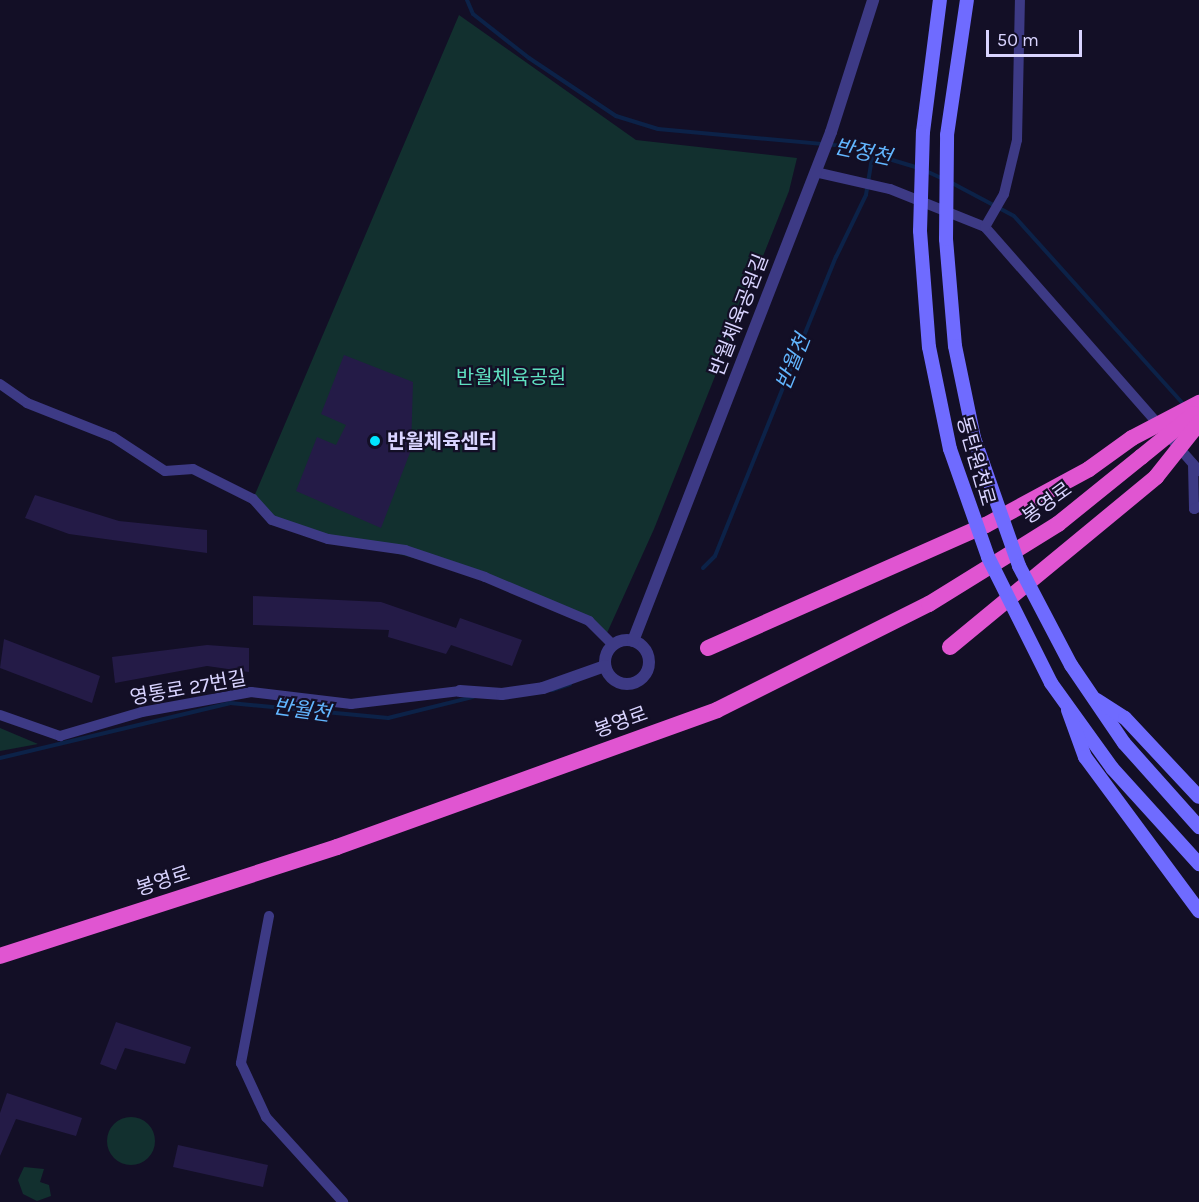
<!DOCTYPE html>
<html>
<head>
<meta charset="utf-8">
<style>
	body { margin:0 }
	#map { position:relative; width:1199px; height:1202px; overflow:hidden; background:#130f26; font-family:Karla,"Noto Sans KR",sans-serif }
	div>[style] { position:absolute }
	.green>* { inset:0; background:#12302f }
	.round { border-radius:50% }
	.stream>* { height:4px; margin:-2px; padding:0 2px; transform-origin:2px; border-radius:2px; background:#0c2248 }
	.building>* { inset:0; background:#241b47 }
	.minor>* { height:10px; margin:-5px; padding:0 5px; transform-origin:5px; border-radius:5px; background:#3d3a85 }
	.tertiary>* { height:12px; margin:-6px; padding:0 6px; transform-origin:6px; border-radius:6px; background:#3d3a85 }
	.tertiary>.ring { margin:-6px; padding:0; box-sizing:content-box; background:none; border:12px solid #3d3a85; border-radius:50% }
	.secondary>* { height:14px; margin:-7px; padding:0 7px; transform-origin:7px; border-radius:7px; background:#6f6bff }
	.trunk>* { height:16px; margin:-8px; padding:0 8px; transform-origin:8px; border-radius:8px; background:#e055d1 }
	.secondary-bridge>* { height:14px; margin:-7px; padding:0 7px; transform-origin:7px; border-radius:7px; background:#6f6bff }
	.trunk-bridge>* { height:16px; margin:-8px; padding:0 8px; transform-origin:8px; border-radius:8px; background:#e055d1 }
	.dots>* { width:16px; height:16px; translate:-50% -50%; box-sizing:border-box; border:3px solid #130f26; border-radius:50% }
	span { translate:-50% -50%; white-space:nowrap; text-align:center; line-height:1.15; -webkit-text-stroke:4.5px #130f26; paint-order:stroke }
	.street-label { font-size:20px; color:#d9d4ff }
	.park-label { font-size:20px; color:#5fe0c0 }
	.poi-label { font-size:20px; color:#d9d4ff; font-weight:700 }
	.left { translate:0 -50%; text-align:left }
	.water-label { font-size:21px; color:#62b6ff; font-style:italic }
	.scale { position:absolute; left:986px; top:30px; width:96px; height:27px; box-sizing:border-box; border:3px solid #d9d4ff; border-top:0; padding-left:8px; font-size:18px; line-height:21px; white-space:nowrap; color:#d9d4ff; -webkit-text-stroke:4px #130f26; paint-order:stroke }
</style>
</head>
<body>
<div id="map">
	<div class="green">
		<div style="clip-path:polygon(459px 15px,636px 140px,797px 158px,789px 191px,654px 529px,607px 633px,484px 577px,272px 520px,253px 499px)"></div>
		<div style="clip-path:polygon(0 728px,38px 744px,0 751px)"></div>
		<div class="round" style="left:107px;top:1117px;width:48px;height:48px"></div>
		<div style="clip-path:polygon(24px 1167px,44px 1169px,40px 1182px,49px 1185px,51px 1196px,37px 1201px,23px 1194px,18px 1180px)"></div>
	</div>
	<div class="stream">
		<div style="left:467px;top:0;width:15px;rotate:67deg"></div>
		<div style="left:473px;top:14px;width:71px;rotate:38.2deg"></div>
		<div style="left:529px;top:58px;width:105px;rotate:33.7deg"></div>
		<div style="left:616px;top:116px;width:44px;rotate:17.2deg"></div>
		<div style="left:658px;top:129px;width:189px;rotate:5.2deg"></div>
		<div style="left:846px;top:146px;width:76px;rotate:16.8deg"></div>
		<div style="left:926px;top:171px;width:19px;rotate:25deg"></div>
		<div style="left:950px;top:182px;width:72px;rotate:28deg"></div>
		<div style="left:1014px;top:216px;width:256px;rotate:48deg"></div>
		<div style="left:703px;top:568px;width:17px;rotate:-45deg"></div>
		<div style="left:715px;top:556px;width:323px;rotate:-68deg"></div>
		<div style="left:836px;top:257px;width:69px;rotate:-64.2deg"></div>
		<div style="left:866px;top:195px;width:44px;rotate:-80.8deg"></div>
		<div style="left:552px;top:690px;width:19px;rotate:-18deg"></div>
		<div style="left:0;top:758px;width:236px;rotate:-13.4deg"></div>
		<div style="left:230px;top:703px;width:159px;rotate:5.4deg"></div>
		<div style="left:388px;top:718px;width:88px;rotate:-13.9deg"></div>
	</div>
	<div class="building">
		<div style="clip-path:polygon(344px 355px,413px 382px,411px 450px,381px 528px,296px 491px,317px 437px,336px 445px,346px 425px,321px 414px)"></div>
		<div style="clip-path:polygon(35px 495px,119px 521px,207px 530px,207px 553px,69px 534px,25px 518px)"></div>
		<div style="clip-path:polygon(253px 596px,381px 602px,456px 628px,460px 618px,522px 640px,512px 666px,451px 645px,446px 654px,388px 637px,389px 630px,253px 625px)"></div>
		<div style="clip-path:polygon(4px 639px,100px 676px,92px 703px,0 668px)"></div>
		<div style="clip-path:polygon(207px 645px,249px 648px,249px 672px,207px 666px,115px 683px,112px 657px)"></div>
		<div style="clip-path:polygon(116px 1022px,191px 1047px,185px 1064px,125px 1048px,116px 1070px,100px 1064px)"></div>
		<div style="clip-path:polygon(7px 1093px,82px 1118px,76px 1136px,16px 1119px,0 1156px,0 1113px)"></div>
		<div style="clip-path:polygon(178px 1145px,268px 1165px,263px 1187px,173px 1167px)"></div>
	</div>
	<div class="minor">
		<div style="left:815px;top:172px;width:77px;rotate:12.8deg"></div>
		<div style="left:890px;top:189px;width:102px;rotate:21.8deg"></div>
		<div style="left:985px;top:227px;width:325px;rotate:48.7deg"></div>
		<div style="left:985px;top:227px;width:38px;rotate:-60deg"></div>
		<div style="left:1004px;top:194px;width:56px;rotate:-76.5deg"></div>
		<div style="left:1017px;top:140px;width:140px;rotate:-88.8deg"></div>
		<div style="left:0;top:384px;width:33px;rotate:35deg"></div>
		<div style="left:27px;top:403px;width:92px;rotate:21.6deg"></div>
		<div style="left:113px;top:437px;width:62px;rotate:33.2deg"></div>
		<div style="left:165px;top:471px;width:28px;rotate:-4deg"></div>
		<div style="left:193px;top:469px;width:67px;rotate:26.6deg"></div>
		<div style="left:253px;top:499px;width:28px;rotate:48deg"></div>
		<div style="left:272px;top:520px;width:59px;rotate:18.7deg"></div>
		<div style="left:328px;top:539px;width:78px;rotate:8.1deg"></div>
		<div style="left:405px;top:550px;width:84px;rotate:18.6deg"></div>
		<div style="left:485px;top:577px;width:113px;rotate:22.9deg"></div>
		<div style="left:589px;top:621px;width:34px;rotate:45deg"></div>
		<div style="left:1193px;top:464px;width:45px;rotate:88.7deg"></div>
		<div style="left:1194px;top:509px;width:5px;rotate:-22deg"></div>
		<div style="left:0;top:715px;width:64px;rotate:19.3deg"></div>
		<div style="left:60px;top:736px;width:85px;rotate:-16.3deg"></div>
		<div style="left:142px;top:712px;width:111px;rotate:-10.4deg"></div>
		<div style="left:251px;top:692px;width:101px;rotate:6.8deg"></div>
		<div style="left:351px;top:704px;width:110px;rotate:-6.8deg"></div>
		<div style="left:269px;top:916px;width:150px;rotate:100.8deg"></div>
		<div style="left:241px;top:1063px;width:60px;rotate:65.2deg"></div>
		<div style="left:266px;top:1117px;width:115px;rotate:47.8deg"></div>
	</div>
	<div class="tertiary">
		<div class="ring" style="left:605px;top:640px;width:32px;height:32px"></div>
		<div style="left:633px;top:641px;width:546px;rotate:-68.74deg"></div>
		<div style="left:831px;top:132px;width:139px;rotate:-72.3deg"></div>
		<div style="left:460px;top:691px;width:42px;rotate:4.1deg"></div>
		<div style="left:502px;top:694px;width:41px;rotate:-8.3deg"></div>
		<div style="left:543px;top:688px;width:66px;rotate:-19.5deg"></div>
	</div>
	<div class="secondary">
		<div style="left:923px;top:132px;width:133px;rotate:-82.7deg"></div>
		<div style="left:947px;top:135px;width:136px;rotate:-81.6deg"></div>
		<div style="left:920px;top:231px;width:116px;rotate:85.6deg"></div>
		<div style="left:929px;top:347px;width:104px;rotate:78.4deg"></div>
		<div style="left:946px;top:239px;width:107px;rotate:85.2deg"></div>
		<div style="left:955px;top:346px;width:94px;rotate:78.3deg"></div>
		<div style="left:1071px;top:665px;width:94px;rotate:55.8deg"></div>
		<div style="left:1124px;top:743px;width:113px;rotate:48.2deg"></div>
		<div style="left:1051px;top:683px;width:105px;rotate:54.3deg"></div>
		<div style="left:1112px;top:768px;width:130px;rotate:47.8deg"></div>
		<div style="left:1097px;top:700px;width:33px;rotate:33deg"></div>
		<div style="left:1125px;top:718px;width:108px;rotate:46.9deg"></div>
		<div style="left:1068px;top:710px;width:50px;rotate:70.1deg"></div>
		<div style="left:1085px;top:757px;width:192px;rotate:53.5deg"></div>
	</div>
	<div class="trunk">
		<div style="left:950px;top:647px;width:267px;rotate:-39.5deg"></div>
		<div style="left:708px;top:648px;width:304px;rotate:-23.9deg"></div>
		<div style="left:986px;top:525px;width:117px;rotate:-28.5deg"></div>
		<div style="left:1089px;top:469px;width:53px;rotate:-35.8deg"></div>
		<div style="left:0;top:956px;width:354px;rotate:-17.9deg"></div>
		<div style="left:337px;top:847px;width:404px;rotate:-19.8deg"></div>
		<div style="left:717px;top:710px;width:237px;rotate:-26.6deg"></div>
		<div style="left:929px;top:604px;width:152px;rotate:-31.8deg"></div>
		<div style="left:1058px;top:524px;width:107px;rotate:-38.9deg"></div>
	</div>
	<div class="secondary-bridge">
		<div style="left:920px;top:231px;width:99px;rotate:-88.3deg"></div>
		<div style="left:946px;top:239px;width:104px;rotate:-89.4deg"></div>
		<div style="left:974px;top:438px;width:136px;rotate:70.6deg"></div>
		<div style="left:1019px;top:566px;width:112px;rotate:62.3deg"></div>
		<div style="left:950px;top:449px;width:114px;rotate:70.6deg"></div>
		<div style="left:988px;top:557px;width:141px;rotate:63.4deg"></div>
	</div>
	<div class="trunk-bridge">
		<div style="left:1132px;top:438px;width:76px;rotate:-27.6deg"></div>
		<div style="left:1141px;top:457px;width:68px;rotate:-39.1deg"></div>
		<div style="left:1156px;top:477px;width:69px;rotate:-51.5deg"></div>
	</div>
	<div class="dots">
		<div style="left:375px;top:441px;background:#00e5ff"></div>
	</div>
	<div class="street-label">
		<span style="left:739px;top:315px;rotate:-69deg">반월체육공원길</span>
		<span style="left:976px;top:461px;rotate:74deg">동탄원천로</span>
		<span style="left:1047px;top:503px;rotate:-36deg">봉영로</span>
		<span style="left:188px;top:688px;rotate:-10deg">영통로 27번길</span>
		<span style="left:621px;top:722px;rotate:-20deg">봉영로</span>
		<span style="left:163px;top:881px;rotate:-18deg">봉영로</span>
	</div>
	<div class="park-label">
		<span style="left:511px;top:377px">반월체육공원</span>
	</div>
	<div class="poi-label">
		<span class="left" style="left:387px;top:441px">반월체육센터</span>
	</div>
	<div class="water-label">
		<span style="left:863px;top:152px;rotate:12deg">반정천</span>
		<span style="left:793px;top:362px;rotate:-68deg">반월천</span>
		<span style="left:302px;top:710px;rotate:8deg">반월천</span>
	</div>
	<div class="scale">50 m</div>
</div>
</body>
</html>
